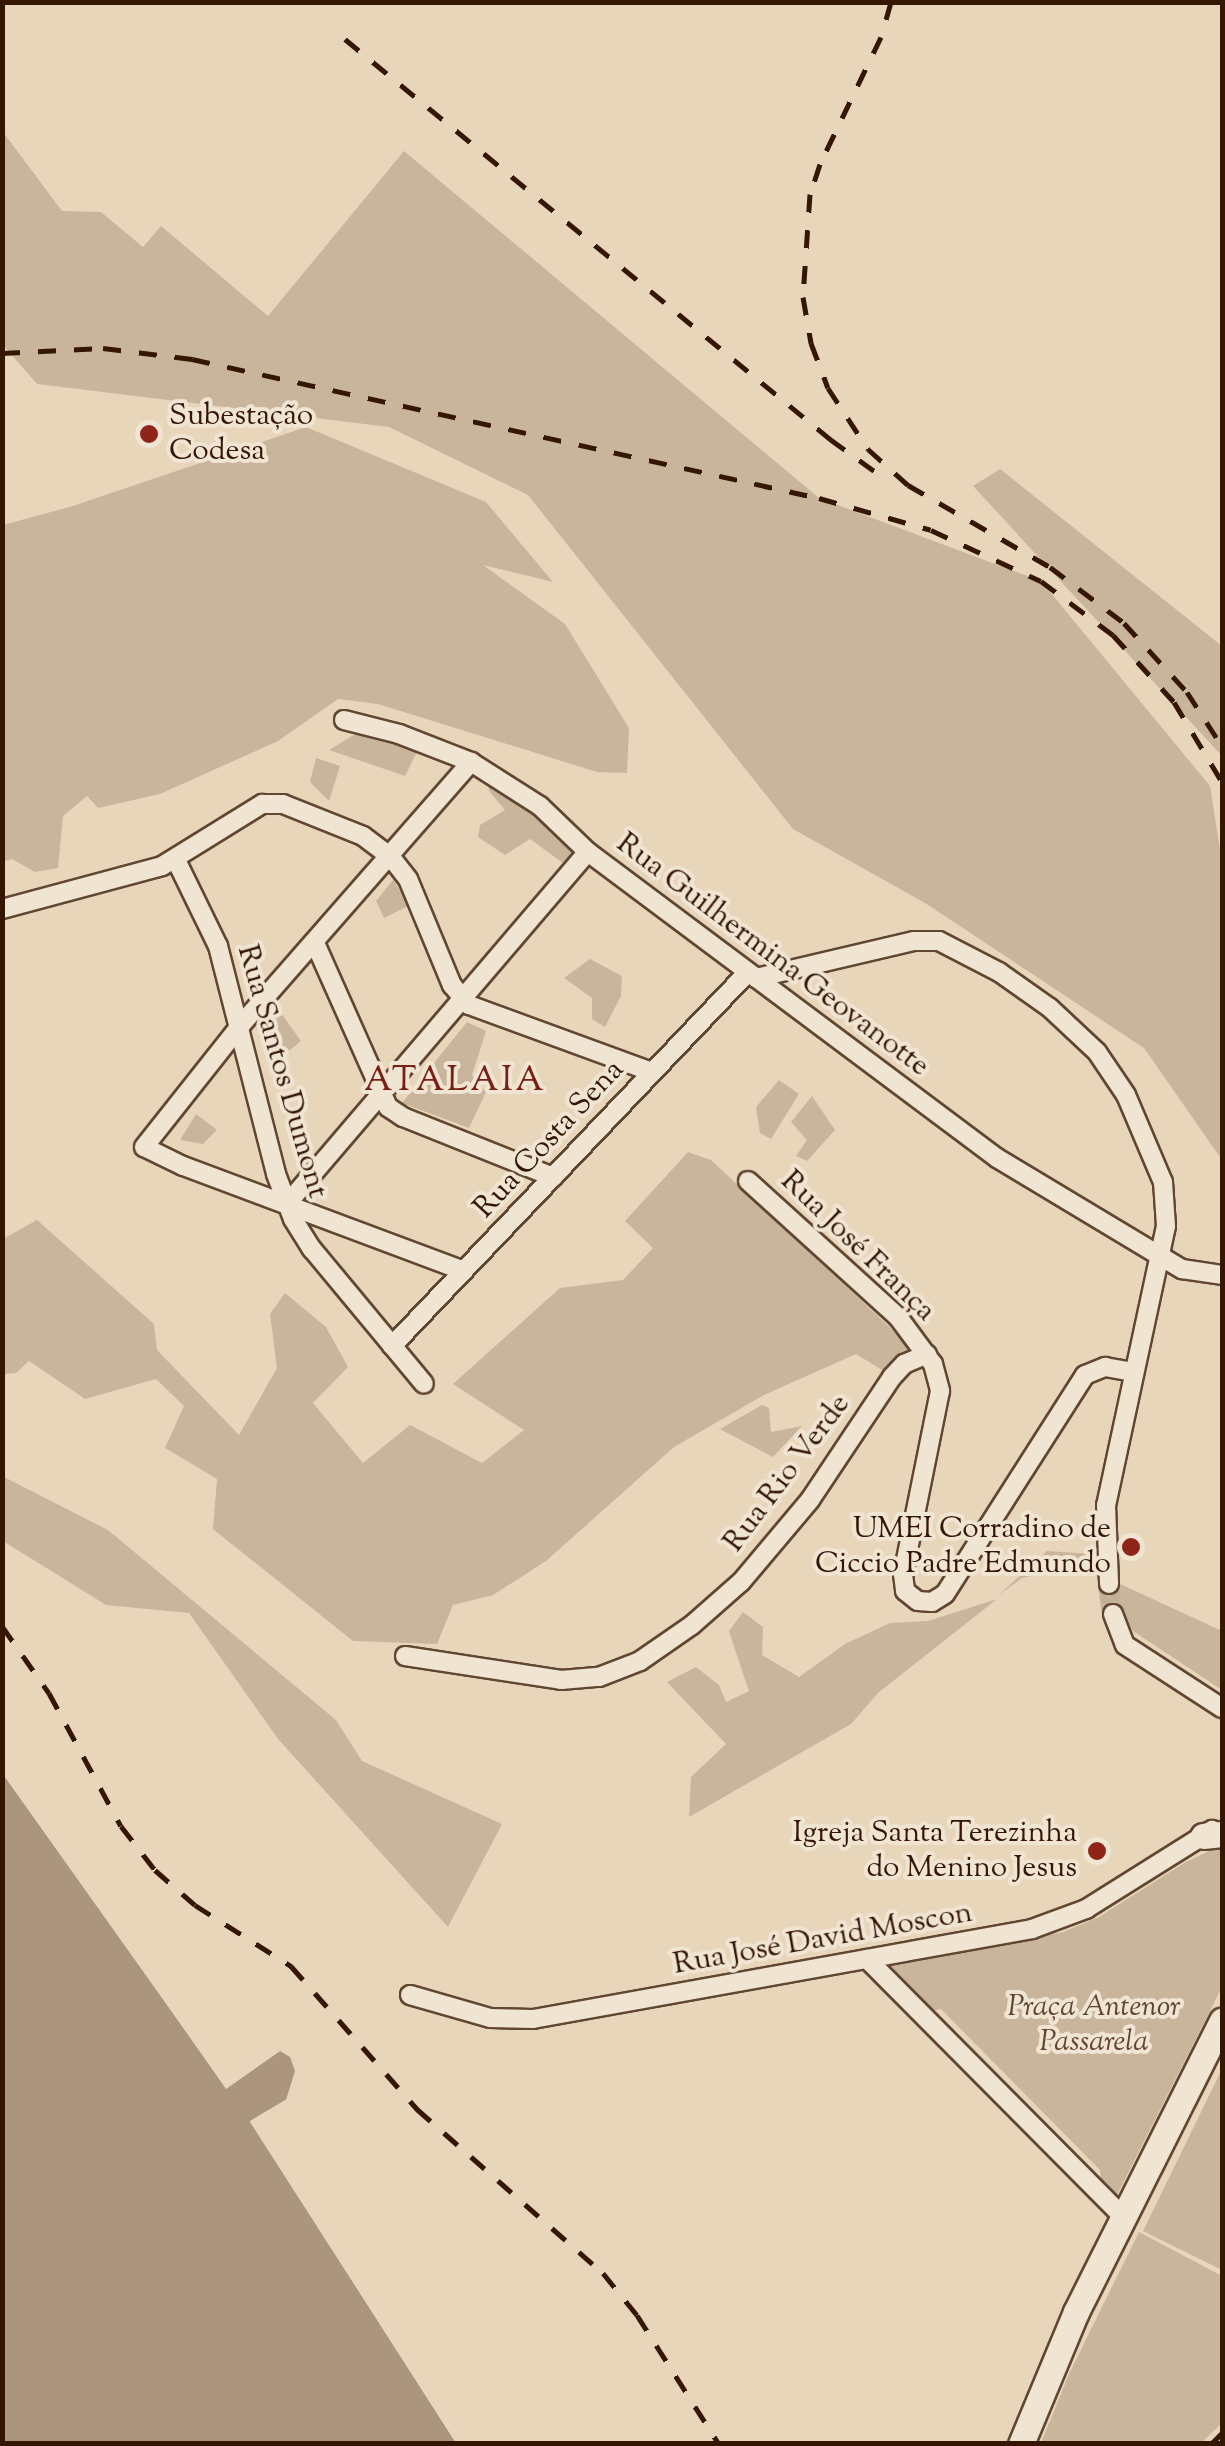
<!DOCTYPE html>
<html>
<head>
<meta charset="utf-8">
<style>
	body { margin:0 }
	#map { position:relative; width:1225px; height:2446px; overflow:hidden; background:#e8d6bb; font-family:"Sorts Mill Goudy",serif }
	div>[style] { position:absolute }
	.green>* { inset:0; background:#c9b59c }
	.water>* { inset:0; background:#ab957c }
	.pier>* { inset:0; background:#e8d6bb }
	.street-tunnel>* { height:18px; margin-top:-9px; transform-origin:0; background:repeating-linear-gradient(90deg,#c4b096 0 18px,transparent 0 27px) }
	.roads { filter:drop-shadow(2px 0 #614631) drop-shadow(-2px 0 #614631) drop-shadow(0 2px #614631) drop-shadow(0 -2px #614631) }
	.street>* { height:18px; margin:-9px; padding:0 9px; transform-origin:9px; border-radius:9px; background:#f0e4d3 }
	.secondary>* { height:25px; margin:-12.5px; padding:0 12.5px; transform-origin:12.5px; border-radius:12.5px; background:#f0e4d3 }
	.rail>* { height:5px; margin-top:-2.5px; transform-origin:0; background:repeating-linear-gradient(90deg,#341603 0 18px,transparent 0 36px) }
	.dots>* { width:28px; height:28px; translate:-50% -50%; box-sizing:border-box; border:5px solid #f0e4d3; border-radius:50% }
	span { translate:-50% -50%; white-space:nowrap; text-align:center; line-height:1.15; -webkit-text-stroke:8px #f0e4d3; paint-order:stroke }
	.poi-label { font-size:30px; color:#341603 }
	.left { translate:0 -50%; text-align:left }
	.right { translate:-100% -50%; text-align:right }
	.street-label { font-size:30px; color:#341603 }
	.park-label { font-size:30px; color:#614631; font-style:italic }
	.quarter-label { font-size:35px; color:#7a1f14; letter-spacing:2.5px }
	.frame { position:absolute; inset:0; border:5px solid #341603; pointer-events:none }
</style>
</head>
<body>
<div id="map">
	<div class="green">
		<div style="clip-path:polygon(3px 132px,62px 211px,101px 212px,143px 247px,161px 226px,268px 316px,404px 151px,819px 498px,1041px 581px,1210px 786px,1222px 862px,1222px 1160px,1144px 1048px,925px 903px,793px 829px,528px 495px,389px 427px,37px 384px,3px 345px)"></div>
		<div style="clip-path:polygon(306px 427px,486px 502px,553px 582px,483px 565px,565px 624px,629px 728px,627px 773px,597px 772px,378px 704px,338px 699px,278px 741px,160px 794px,98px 808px,87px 796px,63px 816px,58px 868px,35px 872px,12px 859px,5px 861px,3px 525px,73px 506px)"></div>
		<div style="clip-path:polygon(1000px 469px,1222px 646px,1222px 756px,973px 486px)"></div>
		<div style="clip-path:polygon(357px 733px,418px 750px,405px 776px,329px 750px)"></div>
		<div style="clip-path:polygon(316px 758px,340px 766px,329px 801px,310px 782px)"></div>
		<div style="clip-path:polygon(488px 780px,577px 850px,567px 866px,530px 839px,505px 855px,478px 837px,480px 825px,505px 810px,489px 791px)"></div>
		<div style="clip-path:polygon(393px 880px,410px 905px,384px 918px,376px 901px)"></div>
		<div style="clip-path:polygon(590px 959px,622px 976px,621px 996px,605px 1027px,592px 1019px,592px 998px,564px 978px)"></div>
		<div style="clip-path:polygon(281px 1013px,301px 1041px,273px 1064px,259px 1036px)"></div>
		<div style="clip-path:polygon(467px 1022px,486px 1031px,472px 1075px,486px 1092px,469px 1128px,402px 1103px)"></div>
		<div style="clip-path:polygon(779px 1080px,799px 1094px,771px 1139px,760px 1133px,756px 1107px)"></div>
		<div style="clip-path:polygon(812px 1096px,835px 1130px,807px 1161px,796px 1156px,807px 1140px,791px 1122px)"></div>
		<div style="clip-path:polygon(196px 1114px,217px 1130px,203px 1144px,180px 1140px)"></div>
		<div style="clip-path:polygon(688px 1152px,711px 1160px,913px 1349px,882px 1370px,856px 1354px,764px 1395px,674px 1447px,546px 1561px,493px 1595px,453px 1605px,437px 1644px,353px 1641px,213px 1529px,217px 1479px,165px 1448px,184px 1406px,156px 1379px,85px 1399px,29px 1361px,16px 1373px,3px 1374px,3px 1239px,37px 1220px,154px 1324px,157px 1350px,239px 1435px,277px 1368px,270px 1314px,285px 1293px,326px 1327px,348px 1367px,313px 1403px,363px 1463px,410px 1425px,482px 1463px,524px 1430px,453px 1384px,560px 1288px,623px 1280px,653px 1248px,625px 1221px)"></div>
		<div style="clip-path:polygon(762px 1405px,769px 1408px,771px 1432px,802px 1426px,773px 1457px,720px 1429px)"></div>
		<div style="clip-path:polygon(2px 1476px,108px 1530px,336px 1720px,362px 1761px,502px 1824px,448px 1927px,278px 1739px,189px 1613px,106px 1605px,3px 1541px)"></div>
		<div style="clip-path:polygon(1047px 1551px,1093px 1554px,1092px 1563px,1022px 1578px,999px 1595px)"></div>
		<div style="clip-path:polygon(1118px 1583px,1222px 1631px,1222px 1690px,1133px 1631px,1123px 1613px,1102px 1615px,1098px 1586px)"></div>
		<div style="clip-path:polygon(997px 1599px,878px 1693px,851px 1724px,689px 1817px,691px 1777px,726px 1744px,667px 1682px,696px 1667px,719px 1685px,726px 1702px,749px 1691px,729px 1631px,743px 1612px,763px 1627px,762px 1655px,799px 1677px,845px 1644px,890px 1623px,928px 1621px)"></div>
		<div style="clip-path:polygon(1222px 1845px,1222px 1987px,1116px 2197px,1102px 2192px,1100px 2170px,941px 2009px,926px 2012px,887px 1972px,887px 1966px,1063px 1932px,1099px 1917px,1184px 1863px)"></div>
		<div style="clip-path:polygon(1222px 2069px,1222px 2270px,1143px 2231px)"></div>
		<div style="clip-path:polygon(1139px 2232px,1222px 2276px,1222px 2423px,1201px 2443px,1041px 2443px,1069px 2374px)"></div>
	</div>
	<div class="water">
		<div style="clip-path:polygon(2px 1773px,226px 2088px,280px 2051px,290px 2057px,295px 2071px,286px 2100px,250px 2122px,456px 2443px,3px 2443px)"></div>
	</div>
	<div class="pier">
		<div style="clip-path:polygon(2px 1768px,228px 2082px,277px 2047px,280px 2051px,226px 2089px)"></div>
		<div style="clip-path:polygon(292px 2096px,289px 2104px,257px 2123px,461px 2444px,456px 2443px,250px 2121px)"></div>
	</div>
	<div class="street-tunnel">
		<div style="left:1109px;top:1584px;width:30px;rotate:82deg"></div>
	</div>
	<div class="roads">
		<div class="street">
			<div style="left:344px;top:720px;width:57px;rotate:14.3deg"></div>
			<div style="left:399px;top:734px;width:77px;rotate:21.3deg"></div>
			<div style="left:471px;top:762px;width:82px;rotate:32.5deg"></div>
			<div style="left:540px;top:806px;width:66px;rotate:43.8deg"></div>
			<div style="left:588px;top:852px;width:511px;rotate:36.8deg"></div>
			<div style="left:997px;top:1158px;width:216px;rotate:31deg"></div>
			<div style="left:1182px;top:1269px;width:40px;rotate:8.5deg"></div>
			<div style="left:176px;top:860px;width:96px;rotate:64deg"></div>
			<div style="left:218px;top:946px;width:235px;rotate:75.7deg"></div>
			<div style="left:276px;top:1174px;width:48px;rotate:69.3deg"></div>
			<div style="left:293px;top:1219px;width:36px;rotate:58deg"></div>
			<div style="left:312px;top:1249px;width:175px;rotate:50.3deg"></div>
			<div style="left:2px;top:909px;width:166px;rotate:-15deg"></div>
			<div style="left:162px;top:866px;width:118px;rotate:-31.8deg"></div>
			<div style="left:262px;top:804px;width:21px"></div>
			<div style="left:283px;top:804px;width:86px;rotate:21.8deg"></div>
			<div style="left:363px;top:836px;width:34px;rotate:37deg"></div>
			<div style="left:390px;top:856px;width:29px;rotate:52deg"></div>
			<div style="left:408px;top:879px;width:115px;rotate:67.5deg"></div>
			<div style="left:452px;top:985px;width:26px;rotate:50deg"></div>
			<div style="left:469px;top:1005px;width:195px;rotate:20.1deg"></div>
			<div style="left:315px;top:943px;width:180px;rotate:66deg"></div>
			<div style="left:388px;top:1107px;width:18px;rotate:34deg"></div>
			<div style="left:403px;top:1117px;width:162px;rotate:21.8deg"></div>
			<div style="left:756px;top:978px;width:162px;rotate:-13.2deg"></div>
			<div style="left:914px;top:941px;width:25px"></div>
			<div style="left:939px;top:941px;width:68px;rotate:27.3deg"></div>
			<div style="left:999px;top:972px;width:62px;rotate:35.2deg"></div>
			<div style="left:1050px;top:1008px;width:64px;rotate:43.1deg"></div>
			<div style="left:1097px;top:1052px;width:52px;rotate:56deg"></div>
			<div style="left:1126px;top:1095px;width:95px;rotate:67deg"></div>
			<div style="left:1163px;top:1182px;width:44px;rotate:86.1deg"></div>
			<div style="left:1166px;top:1226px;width:285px;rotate:102.1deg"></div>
			<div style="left:1106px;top:1505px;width:79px;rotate:87.8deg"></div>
			<div style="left:748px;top:1181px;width:202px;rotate:42.2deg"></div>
			<div style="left:898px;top:1317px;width:59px;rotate:53.3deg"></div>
			<div style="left:933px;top:1364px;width:28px;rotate:75deg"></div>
			<div style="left:940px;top:1391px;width:187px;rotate:101.4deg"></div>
			<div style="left:903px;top:1574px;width:17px;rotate:83deg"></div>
			<div style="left:905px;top:1591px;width:16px;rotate:38deg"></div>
			<div style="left:918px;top:1601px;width:14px;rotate:4deg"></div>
			<div style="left:932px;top:1602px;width:15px;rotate:-32deg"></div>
			<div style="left:945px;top:1594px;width:260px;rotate:-57.4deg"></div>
			<div style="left:1085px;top:1375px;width:22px;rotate:-22deg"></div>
			<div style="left:1105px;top:1367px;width:28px;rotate:10deg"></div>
			<div style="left:287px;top:1204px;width:463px;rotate:-49.5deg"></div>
			<div style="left:464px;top:1271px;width:300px;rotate:-159.5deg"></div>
			<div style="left:183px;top:1166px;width:43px;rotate:-154deg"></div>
			<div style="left:144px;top:1147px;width:154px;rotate:-51.6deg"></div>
			<div style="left:240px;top:1026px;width:351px;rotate:-48.8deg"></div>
			<div style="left:392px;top:1346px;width:516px;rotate:-46.41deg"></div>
			<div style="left:1113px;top:1614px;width:33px;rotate:69deg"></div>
			<div style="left:1125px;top:1645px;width:116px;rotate:33deg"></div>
			<div style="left:405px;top:1656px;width:158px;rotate:8.7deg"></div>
			<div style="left:561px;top:1680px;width:38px;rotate:-5deg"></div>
			<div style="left:599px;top:1677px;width:44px;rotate:-21.3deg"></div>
			<div style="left:640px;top:1661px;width:63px;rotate:-34.7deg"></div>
			<div style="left:692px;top:1625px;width:65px;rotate:-41.3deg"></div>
			<div style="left:741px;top:1582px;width:107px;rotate:-49.9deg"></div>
			<div style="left:810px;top:1500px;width:148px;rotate:-56.3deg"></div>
			<div style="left:892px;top:1377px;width:18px;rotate:-47deg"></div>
			<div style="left:904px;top:1364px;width:25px;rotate:-23deg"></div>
			<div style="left:867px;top:1959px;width:363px;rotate:45.2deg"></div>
			<div style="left:410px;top:1995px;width:83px;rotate:16deg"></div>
			<div style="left:490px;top:2018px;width:43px;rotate:1.3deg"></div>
			<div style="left:533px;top:2019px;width:507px;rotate:-10.22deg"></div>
			<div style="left:1032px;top:1929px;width:58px;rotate:-20.3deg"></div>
			<div style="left:1086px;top:1909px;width:149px;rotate:-32.1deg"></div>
		</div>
		<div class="secondary">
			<div style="left:1203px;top:1836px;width:19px;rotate:-6deg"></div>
			<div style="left:1021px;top:2444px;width:143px;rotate:-67.4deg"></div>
			<div style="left:1076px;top:2312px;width:326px;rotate:-63.4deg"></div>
		</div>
	</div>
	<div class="rail">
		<div style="left:891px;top:2px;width:36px;rotate:106deg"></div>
		<div style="left:881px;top:37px;width:141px;rotate:115.7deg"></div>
		<div style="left:820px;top:164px;width:32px;rotate:108deg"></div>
		<div style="left:810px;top:194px;width:103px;rotate:93.9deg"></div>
		<div style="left:803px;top:297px;width:47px;rotate:80.1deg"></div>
		<div style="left:811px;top:343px;width:48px;rotate:69.3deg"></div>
		<div style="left:828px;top:388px;width:73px;rotate:56.7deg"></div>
		<div style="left:868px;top:449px;width:54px;rotate:42deg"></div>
		<div style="left:908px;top:485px;width:164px;rotate:30deg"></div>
		<div style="left:1050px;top:567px;width:93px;rotate:37.1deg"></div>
		<div style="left:1124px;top:623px;width:93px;rotate:47.6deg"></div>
		<div style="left:1187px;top:692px;width:64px;rotate:57.1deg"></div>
		<div style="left:345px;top:39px;width:629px;rotate:39.51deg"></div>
		<div style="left:830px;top:439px;width:67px;rotate:35.8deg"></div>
		<div style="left:2px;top:353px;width:101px;rotate:-2.8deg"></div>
		<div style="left:103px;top:348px;width:90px;rotate:7deg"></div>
		<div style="left:192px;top:359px;width:642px;rotate:12.5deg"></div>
		<div style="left:819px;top:498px;width:116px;rotate:15.9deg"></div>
		<div style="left:931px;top:530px;width:121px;rotate:24.9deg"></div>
		<div style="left:1041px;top:581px;width:90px;rotate:36.9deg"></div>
		<div style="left:1113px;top:635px;width:91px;rotate:47.7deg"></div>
		<div style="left:1174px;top:702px;width:93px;rotate:59deg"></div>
		<div style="left:2px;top:1626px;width:82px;rotate:55deg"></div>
		<div style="left:49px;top:1693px;width:151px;rotate:61.6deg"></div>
		<div style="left:121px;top:1826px;width:56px;rotate:52.3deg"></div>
		<div style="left:155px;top:1870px;width:53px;rotate:41.2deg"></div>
		<div style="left:195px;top:1905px;width:114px;rotate:32.4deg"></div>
		<div style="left:291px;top:1966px;width:191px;rotate:48.6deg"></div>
		<div style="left:417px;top:2109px;width:248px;rotate:41.4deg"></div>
		<div style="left:603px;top:2273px;width:54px;rotate:51deg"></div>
		<div style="left:637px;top:2315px;width:153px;rotate:57.6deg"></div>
		<div style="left:1211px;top:2444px;width:16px;rotate:-45deg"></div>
	</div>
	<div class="dots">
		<div style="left:149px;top:434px;background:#8f2418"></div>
		<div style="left:1131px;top:1547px;background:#8f2418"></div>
		<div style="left:1097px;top:1851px;background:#8f2418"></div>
	</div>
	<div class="poi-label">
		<span class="left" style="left:169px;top:434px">Subestação<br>Codesa</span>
		<span class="right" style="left:1111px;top:1547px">UMEI Corradino de<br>Ciccio Padre Edmundo</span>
		<span class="right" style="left:1077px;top:1851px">Igreja Santa Terezinha<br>do Menino Jesus</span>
	</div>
	<div class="street-label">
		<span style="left:772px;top:956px;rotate:37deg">Rua Guilhermina Geovanotte</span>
		<span style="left:281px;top:1072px;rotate:74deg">Rua Santos Dumont</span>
		<span style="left:550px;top:1140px;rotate:-47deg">Rua Costa Sena</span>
		<span style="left:857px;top:1247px;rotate:44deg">Rua José França</span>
		<span style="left:788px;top:1474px;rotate:-53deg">Rua Rio Verde</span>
		<span style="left:823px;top:1940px;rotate:-10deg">Rua José David Moscon</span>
	</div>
	<div class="park-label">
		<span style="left:1094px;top:2025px">Praça Antenor<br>Passarela</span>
	</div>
	<div class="quarter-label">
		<span style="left:455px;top:1082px">ATALAIA</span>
	</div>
	<div class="frame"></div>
</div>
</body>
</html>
